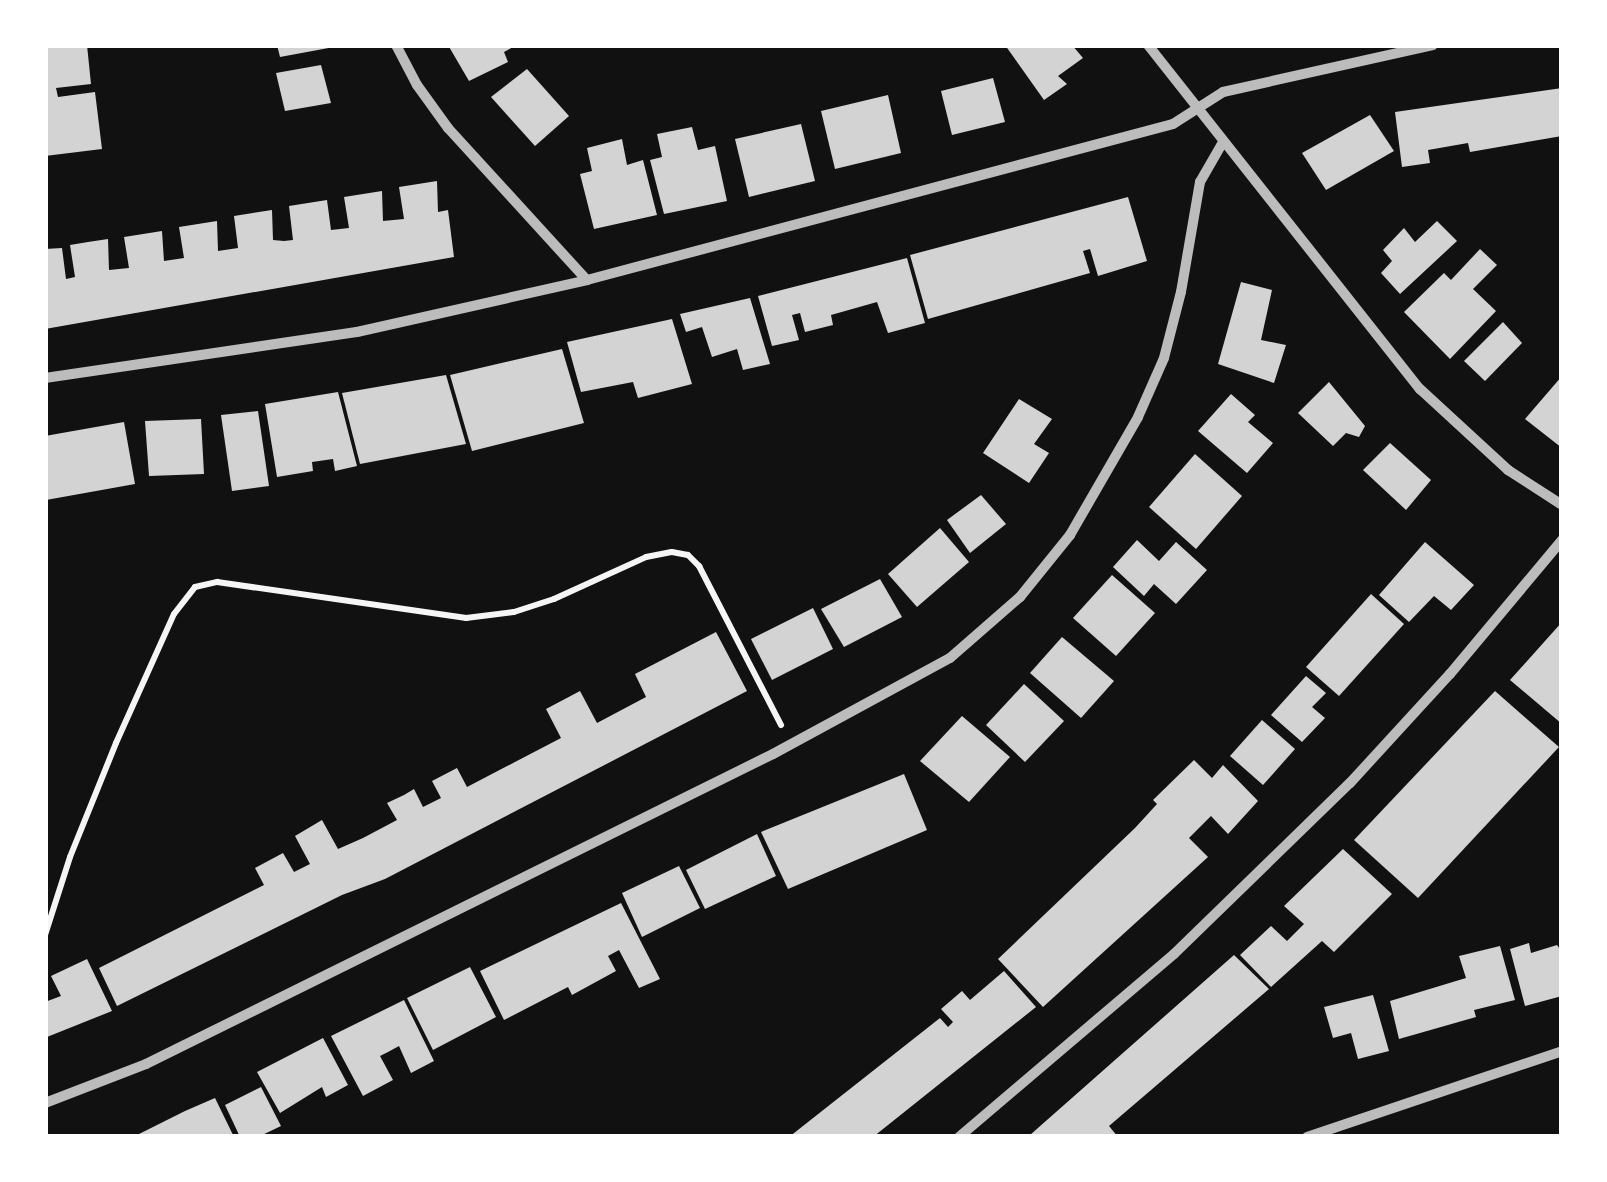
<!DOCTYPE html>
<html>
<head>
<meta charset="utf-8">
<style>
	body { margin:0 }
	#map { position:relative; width:1607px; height:1182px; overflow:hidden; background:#111; font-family:Barlow,sans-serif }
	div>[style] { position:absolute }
	.building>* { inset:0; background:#d3d3d3 }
	.path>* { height:6px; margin:-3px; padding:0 3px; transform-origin:3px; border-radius:3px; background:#f5f5f5 }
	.minor>* { height:10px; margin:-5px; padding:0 5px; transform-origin:5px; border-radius:5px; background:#bcbcbc }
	span { translate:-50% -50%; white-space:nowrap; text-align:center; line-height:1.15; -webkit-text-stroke:10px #fff; paint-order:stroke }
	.frame { position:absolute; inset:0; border:48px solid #fff; pointer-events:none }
</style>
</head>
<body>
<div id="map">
	<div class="building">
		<div style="clip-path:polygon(45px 45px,87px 45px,91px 84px,56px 88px,58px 97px,95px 92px,102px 149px,45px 156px)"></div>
		<div style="clip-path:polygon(277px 45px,334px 45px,334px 47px,280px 57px)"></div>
		<div style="clip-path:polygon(448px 45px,517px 45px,504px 52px,508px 62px,469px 81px)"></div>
		<div style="clip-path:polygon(1005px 45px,1072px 45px,1083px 58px,1058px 76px,1067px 84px,1044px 100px)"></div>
		<div style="clip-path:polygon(321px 65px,331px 103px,285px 111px,276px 73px)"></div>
		<div style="clip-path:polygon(527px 69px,569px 116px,535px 146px,491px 97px)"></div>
		<div style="clip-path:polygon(993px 78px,1005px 122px,952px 135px,941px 91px)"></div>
		<div style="clip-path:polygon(1562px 88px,1562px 136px,1470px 152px,1468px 143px,1428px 150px,1430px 163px,1402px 167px,1395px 112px)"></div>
		<div style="clip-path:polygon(888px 95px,901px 153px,835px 169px,821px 111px)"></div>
		<div style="clip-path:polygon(1370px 115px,1394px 151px,1326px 190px,1302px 153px)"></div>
		<div style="clip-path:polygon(801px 124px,815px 181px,749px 197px,735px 139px)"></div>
		<div style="clip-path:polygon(692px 127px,698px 150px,715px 146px,727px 201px,664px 214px,650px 160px,662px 157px,657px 134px)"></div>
		<div style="clip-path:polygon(622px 139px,627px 165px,643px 160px,657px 215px,594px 229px,580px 174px,592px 171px,587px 148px)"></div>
		<div style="clip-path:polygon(437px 181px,438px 212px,448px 210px,454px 257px,45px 329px,45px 249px,62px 248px,66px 279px,75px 277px,70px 245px,88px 242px,108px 239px,109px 270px,129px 268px,124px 237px,162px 231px,164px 261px,184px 258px,179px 227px,217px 221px,218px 251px,238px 248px,234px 216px,272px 210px,273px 240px,284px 241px,293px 240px,289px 206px,327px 200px,331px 230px,349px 228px,344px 197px,382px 191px,383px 221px,404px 219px,399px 187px)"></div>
		<div style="clip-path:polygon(1128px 197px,1147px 261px,1098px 276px,1090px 249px,1083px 251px,1090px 273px,928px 319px,910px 255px)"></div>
		<div style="clip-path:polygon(1437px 221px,1457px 241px,1400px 294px,1381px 273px,1392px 261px,1383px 250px,1404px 228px,1415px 242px)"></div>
		<div style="clip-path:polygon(1480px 249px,1497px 265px,1473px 289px,1496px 311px,1450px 359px,1404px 312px,1444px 273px,1451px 280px)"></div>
		<div style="clip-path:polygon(907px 258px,925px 323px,888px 333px,877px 302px,831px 315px,833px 325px,805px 332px,800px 313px,792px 315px,799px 340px,772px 346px,758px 296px)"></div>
		<div style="clip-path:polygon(1241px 282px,1272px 290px,1261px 340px,1286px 345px,1274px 383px,1218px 364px)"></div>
		<div style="clip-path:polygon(750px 298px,770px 364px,743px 370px,737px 349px,712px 357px,702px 327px,686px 332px,680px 314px)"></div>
		<div style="clip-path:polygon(672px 319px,692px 384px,638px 398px,633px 382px,581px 392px,567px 342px)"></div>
		<div style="clip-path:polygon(1503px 322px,1522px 343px,1485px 381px,1464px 361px)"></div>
		<div style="clip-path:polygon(562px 349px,584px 423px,472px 451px,450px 375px)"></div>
		<div style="clip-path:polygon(446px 375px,466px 444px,360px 464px,342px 393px)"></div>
		<div style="clip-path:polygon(1562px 376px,1562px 448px,1525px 419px)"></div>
		<div style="clip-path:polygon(1329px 382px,1365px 426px,1359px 437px,1346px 433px,1333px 446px,1298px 413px)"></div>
		<div style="clip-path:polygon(338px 392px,357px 466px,335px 471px,333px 459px,312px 462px,313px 471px,277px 477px,265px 404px)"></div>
		<div style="clip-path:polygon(1231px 394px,1255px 415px,1248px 422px,1273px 443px,1247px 473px,1198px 431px)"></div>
		<div style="clip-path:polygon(1019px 399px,1052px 419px,1034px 444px,1049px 453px,1029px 483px,983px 453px)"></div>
		<div style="clip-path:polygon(258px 411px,269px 486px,232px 491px,221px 415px)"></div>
		<div style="clip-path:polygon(201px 419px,204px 474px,149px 476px,145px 421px)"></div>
		<div style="clip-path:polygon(124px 422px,135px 484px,46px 500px,45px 436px)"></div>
		<div style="clip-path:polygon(1390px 443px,1431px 480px,1406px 510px,1363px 470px)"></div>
		<div style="clip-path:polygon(1195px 454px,1242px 496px,1196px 549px,1149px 507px)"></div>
		<div style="clip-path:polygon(981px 495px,1006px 524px,970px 553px,947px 520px)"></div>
		<div style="clip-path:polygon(940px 528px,969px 562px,917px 607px,888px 574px)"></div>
		<div style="clip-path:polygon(1137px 540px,1159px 561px,1176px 542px,1207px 570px,1176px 604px,1154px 584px,1144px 596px,1113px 567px)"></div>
		<div style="clip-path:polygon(1425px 542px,1474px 585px,1451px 610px,1434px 596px,1409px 622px,1379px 595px)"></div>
		<div style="clip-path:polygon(1112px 575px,1155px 613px,1116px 656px,1073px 618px)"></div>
		<div style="clip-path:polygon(880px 579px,902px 617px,844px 647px,821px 609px)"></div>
		<div style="clip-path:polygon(1371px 594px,1404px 624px,1339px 696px,1306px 667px)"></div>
		<div style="clip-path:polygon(813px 608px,833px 649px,772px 680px,751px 639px)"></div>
		<div style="clip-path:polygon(1562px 622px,1562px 724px,1510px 680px)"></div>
		<div style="clip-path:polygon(716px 632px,747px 691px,385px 879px,342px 895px,117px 1006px,99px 968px,264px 885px,255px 868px,283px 853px,294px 872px,310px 864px,295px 836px,322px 820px,338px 849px,363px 838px,397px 820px,387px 803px,404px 795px,414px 789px,423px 807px,441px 798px,432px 781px,457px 768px,467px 787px,561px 738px,546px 709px,580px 691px,597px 723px,646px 697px,635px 674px)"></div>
		<div style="clip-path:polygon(1062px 637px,1114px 681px,1081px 718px,1030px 673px)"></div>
		<div style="clip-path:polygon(1306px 676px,1326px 693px,1312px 707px,1325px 718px,1302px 742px,1271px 715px)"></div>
		<div style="clip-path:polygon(1024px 684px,1064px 721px,1025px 762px,986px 725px)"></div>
		<div style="clip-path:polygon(1495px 691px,1559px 747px,1418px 898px,1354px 840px)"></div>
		<div style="clip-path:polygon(962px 716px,1010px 757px,969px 802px,920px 761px)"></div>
		<div style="clip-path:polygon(1262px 720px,1295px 749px,1263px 785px,1230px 756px)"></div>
		<div style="clip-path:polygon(1194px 760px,1212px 778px,1223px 765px,1258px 801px,1228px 834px,1211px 816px,1189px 838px,1208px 857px,1043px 1007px,998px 959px,1135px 828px,1157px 804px,1153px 800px)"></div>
		<div style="clip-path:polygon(904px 774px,927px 830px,788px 889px,761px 832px)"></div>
		<div style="clip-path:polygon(757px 834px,776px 876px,705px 909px,686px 870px)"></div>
		<div style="clip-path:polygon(1343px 849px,1392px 894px,1334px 952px,1322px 941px,1271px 987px,1240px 955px,1271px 926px,1287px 941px,1304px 924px,1284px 906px)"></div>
		<div style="clip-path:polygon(679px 866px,700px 908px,642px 937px,622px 893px)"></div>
		<div style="clip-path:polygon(621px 903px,660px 979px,639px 988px,619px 950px,608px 956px,616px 971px,572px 995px,568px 987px,504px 1020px,480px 971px)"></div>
		<div style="clip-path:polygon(1529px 943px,1531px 953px,1557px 945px,1562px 952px,1562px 996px,1525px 1006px,1510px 949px)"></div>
		<div style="clip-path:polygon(1500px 946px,1515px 1000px,1474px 1010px,1476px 1017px,1399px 1039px,1390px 1001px,1466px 978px,1459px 956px)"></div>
		<div style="clip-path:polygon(1234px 955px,1269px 989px,1109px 1126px,1118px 1137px,1030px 1135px)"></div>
		<div style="clip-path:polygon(87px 959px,112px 1011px,47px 1037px,45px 1002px,61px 996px,51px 976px)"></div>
		<div style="clip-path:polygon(470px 967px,496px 1017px,433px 1050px,407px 998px)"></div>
		<div style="clip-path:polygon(1004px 971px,1036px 1007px,873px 1137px,789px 1137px,940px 1018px,948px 1027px,953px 1022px,941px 1009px,962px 991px,970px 1000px)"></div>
		<div style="clip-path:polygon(1373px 995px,1389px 1051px,1358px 1059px,1351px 1033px,1333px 1038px,1324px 1007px)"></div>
		<div style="clip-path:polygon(404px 1000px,434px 1061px,411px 1073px,399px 1046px,388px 1052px,380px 1056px,393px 1080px,363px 1096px,331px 1036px)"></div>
		<div style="clip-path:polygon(323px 1038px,348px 1085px,326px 1097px,322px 1087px,280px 1113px,257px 1072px)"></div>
		<div style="clip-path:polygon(261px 1087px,281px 1126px,258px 1137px,240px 1137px,225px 1105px)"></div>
		<div style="clip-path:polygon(215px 1098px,234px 1137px,133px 1137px,185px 1111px)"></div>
	</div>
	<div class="path">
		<div style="left:45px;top:935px;width:82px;rotate:-72.2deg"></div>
		<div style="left:70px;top:857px;width:123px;rotate:-68deg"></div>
		<div style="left:116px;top:743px;width:141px;rotate:-65.8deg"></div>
		<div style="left:174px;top:614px;width:34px;rotate:-52deg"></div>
		<div style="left:195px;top:587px;width:23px;rotate:-13deg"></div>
		<div style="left:217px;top:582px;width:252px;rotate:8.2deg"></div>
		<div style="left:466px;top:618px;width:48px;rotate:-7.1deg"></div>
		<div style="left:514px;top:612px;width:42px;rotate:-18deg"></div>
		<div style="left:554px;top:599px;width:101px;rotate:-24.5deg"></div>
		<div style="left:646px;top:557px;width:26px;rotate:-11deg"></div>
		<div style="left:672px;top:552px;width:16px;rotate:11deg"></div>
		<div style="left:688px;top:555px;width:16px;rotate:45deg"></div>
		<div style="left:699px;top:566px;width:179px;rotate:62.7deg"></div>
	</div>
	<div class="minor">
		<div style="left:396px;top:45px;width:45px;rotate:62.3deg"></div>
		<div style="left:417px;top:85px;width:53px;rotate:54.2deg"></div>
		<div style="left:448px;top:128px;width:206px;rotate:47.6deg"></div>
		<div style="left:1148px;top:45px;width:439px;rotate:51.7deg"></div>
		<div style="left:1420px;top:389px;width:120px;rotate:42.6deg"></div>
		<div style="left:1508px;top:470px;width:64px;rotate:32.9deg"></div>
		<div style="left:45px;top:378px;width:315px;rotate:-8.4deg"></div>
		<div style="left:357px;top:332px;width:236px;rotate:-12.7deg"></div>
		<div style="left:587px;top:280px;width:606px;rotate:-14.91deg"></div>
		<div style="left:1173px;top:124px;width:59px;rotate:-32.6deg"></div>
		<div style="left:1223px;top:92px;width:215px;rotate:-12.6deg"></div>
		<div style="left:45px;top:1103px;width:108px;rotate:-21.1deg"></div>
		<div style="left:146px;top:1064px;width:699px;rotate:-26.31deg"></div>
		<div style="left:773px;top:754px;width:201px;rotate:-28.5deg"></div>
		<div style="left:950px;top:658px;width:93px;rotate:-41.1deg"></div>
		<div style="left:1020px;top:597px;width:80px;rotate:-51.1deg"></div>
		<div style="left:1070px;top:535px;width:136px;rotate:-60deg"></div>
		<div style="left:1138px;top:417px;width:64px;rotate:-66.2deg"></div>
		<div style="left:1164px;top:358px;width:68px;rotate:-75.6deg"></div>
		<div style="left:1181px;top:292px;width:112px;rotate:-80.2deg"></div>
		<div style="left:1200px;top:182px;width:46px;rotate:-60.1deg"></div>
		<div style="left:959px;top:1137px;width:282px;rotate:-40.4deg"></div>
		<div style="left:1174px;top:954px;width:245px;rotate:-44.2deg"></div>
		<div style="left:1350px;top:783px;width:148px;rotate:-47.5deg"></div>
		<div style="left:1450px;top:674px;width:175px;rotate:-50.1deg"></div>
		<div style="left:1307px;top:1137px;width:269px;rotate:-18.6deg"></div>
	</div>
	<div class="frame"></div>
</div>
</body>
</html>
